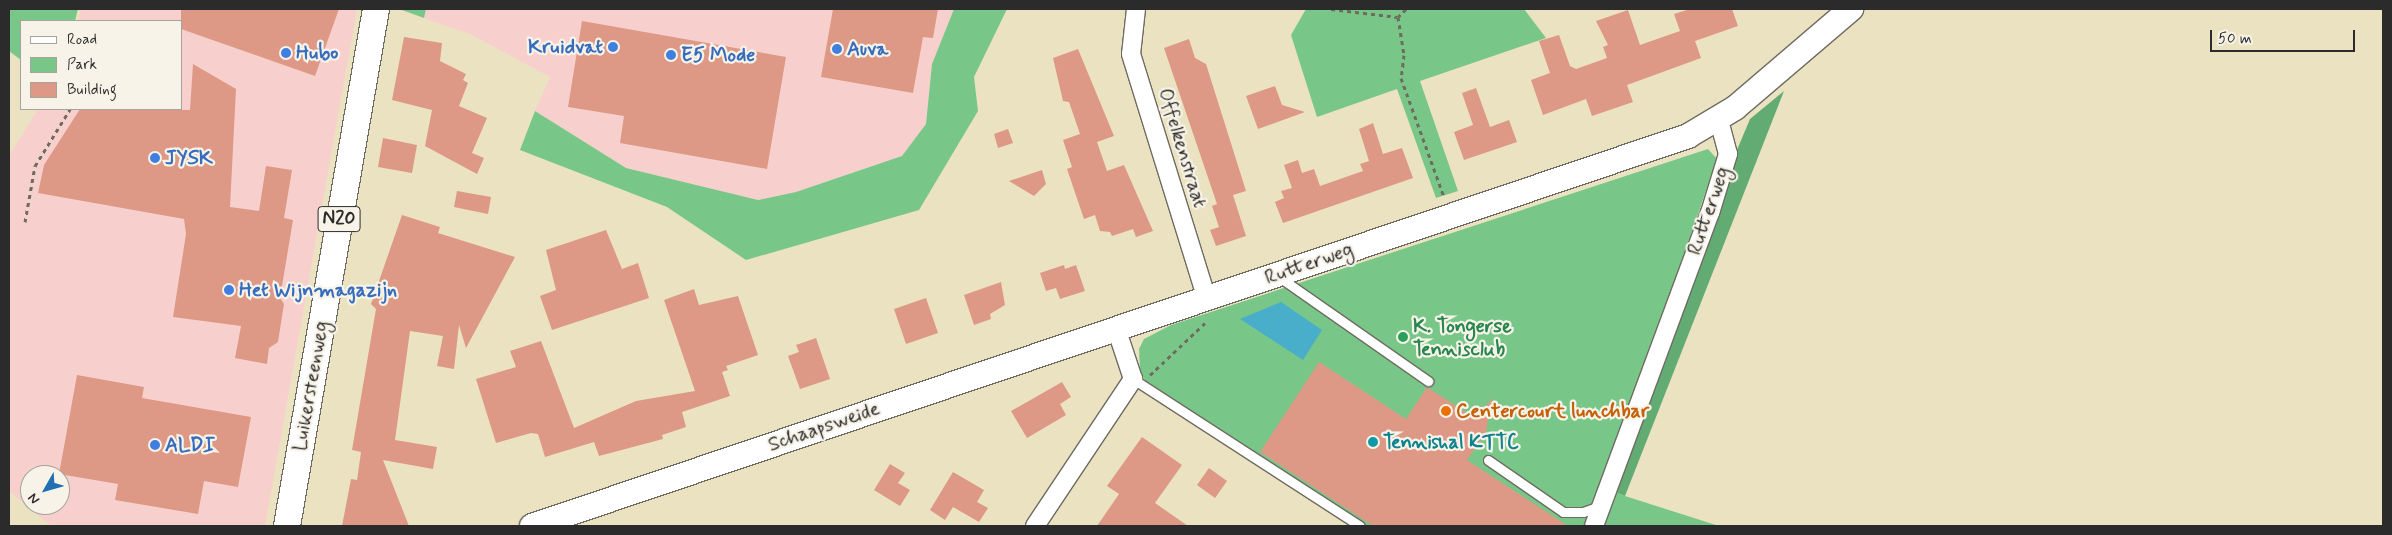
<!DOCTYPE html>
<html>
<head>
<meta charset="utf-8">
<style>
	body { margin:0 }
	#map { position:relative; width:2392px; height:535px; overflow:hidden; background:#ebe2c1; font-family:Mynerve,sans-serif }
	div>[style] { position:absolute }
	.built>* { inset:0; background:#f7d0ce }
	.green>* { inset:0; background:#78c788 }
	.forest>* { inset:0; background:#62ac74 }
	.water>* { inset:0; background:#49aec9 }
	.building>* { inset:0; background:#dd9985 }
	.path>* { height:3px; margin-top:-1.5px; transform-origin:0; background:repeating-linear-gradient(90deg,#6e6b60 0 4px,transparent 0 8px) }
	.roads { filter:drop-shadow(1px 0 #6e6b60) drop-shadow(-1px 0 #6e6b60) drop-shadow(0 1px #6e6b60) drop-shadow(0 -1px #6e6b60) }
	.lane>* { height:9px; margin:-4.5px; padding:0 4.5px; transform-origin:4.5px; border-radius:4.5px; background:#fff }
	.street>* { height:18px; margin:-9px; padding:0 9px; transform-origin:9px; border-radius:9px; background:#fff }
	.secondary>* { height:24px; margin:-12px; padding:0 12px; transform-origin:12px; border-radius:12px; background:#fff }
	.primary>* { height:26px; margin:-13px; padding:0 13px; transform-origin:13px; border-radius:13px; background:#fff }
	.dots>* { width:14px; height:14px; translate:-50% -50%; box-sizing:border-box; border:2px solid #f7f3e8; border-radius:50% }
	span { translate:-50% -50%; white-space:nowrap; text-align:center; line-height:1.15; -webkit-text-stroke:4.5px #f7f3e8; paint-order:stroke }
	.shield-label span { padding:1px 4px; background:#f7f3e8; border:1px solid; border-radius:4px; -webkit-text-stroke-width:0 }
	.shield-label { font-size:19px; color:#2b2b2b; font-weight:700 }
	.shop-label { font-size:20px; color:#366cbe; font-weight:700 }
	.right { translate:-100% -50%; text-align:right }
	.left { translate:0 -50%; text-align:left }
	.street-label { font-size:20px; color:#2b2b2b }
	.leisure-label { font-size:20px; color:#27864d; font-weight:700 }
	.food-label { font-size:20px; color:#c56008; font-weight:700 }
	.culture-label { font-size:20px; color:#0d838f; font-weight:700 }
	.frame { position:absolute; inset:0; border:10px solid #2b2b2b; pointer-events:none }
	.legend { position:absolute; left:20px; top:20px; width:162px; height:90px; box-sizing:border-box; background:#f7f3e8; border:1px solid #a5a39c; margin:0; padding:6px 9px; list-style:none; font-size:15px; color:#2b2b2b }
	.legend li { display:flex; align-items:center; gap:10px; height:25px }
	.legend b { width:25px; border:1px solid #a5a39c }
	.north { position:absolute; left:20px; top:465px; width:50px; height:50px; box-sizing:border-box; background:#f7f3e8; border:1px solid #a5a39c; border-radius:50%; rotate:232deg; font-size:14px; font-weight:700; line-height:20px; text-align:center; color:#2b2b2b }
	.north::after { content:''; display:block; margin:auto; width:18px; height:22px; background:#1f6fb2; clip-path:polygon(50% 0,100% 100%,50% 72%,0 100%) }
	.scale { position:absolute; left:2210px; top:30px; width:145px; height:22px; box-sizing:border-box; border:2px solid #2b2b2b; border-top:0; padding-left:6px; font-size:15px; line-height:18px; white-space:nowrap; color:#2b2b2b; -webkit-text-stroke:4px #f7f3e8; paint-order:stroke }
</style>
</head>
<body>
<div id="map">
	<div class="built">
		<div style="clip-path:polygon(evenodd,81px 9px,357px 9px,265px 526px,51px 526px,9px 491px,9px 156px,38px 109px,181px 109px,181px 21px,78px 21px,81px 9px,30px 475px,60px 475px,60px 505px,30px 505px,30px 475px)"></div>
		<div style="clip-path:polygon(426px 9px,954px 9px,932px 64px,926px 124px,902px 156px,796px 192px,758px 200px,626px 168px,535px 111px,550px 77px,470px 34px,424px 18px)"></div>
	</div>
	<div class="green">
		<div style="clip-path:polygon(9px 9px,78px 9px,75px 21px,21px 21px,21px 60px,9px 51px)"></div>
		<div style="clip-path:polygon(399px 9px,426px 9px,424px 18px)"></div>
		<div style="clip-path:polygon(954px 9px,1007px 9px,974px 77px,978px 111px,919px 210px,746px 260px,667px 207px,520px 150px,535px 111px,626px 168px,758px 200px,796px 192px,902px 156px,926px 124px,932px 64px)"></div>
		<div style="clip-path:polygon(1306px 9px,1524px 9px,1546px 38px,1420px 81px,1458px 191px,1436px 198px,1397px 89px,1317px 117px,1291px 35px)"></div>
		<div style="clip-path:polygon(1708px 149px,1717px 159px,1590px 526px,1367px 526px,1146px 383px,1140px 370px,1139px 349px,1144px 339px,1171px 325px)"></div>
		<div style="clip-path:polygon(1613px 491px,1625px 496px,1719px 526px,1601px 526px)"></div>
	</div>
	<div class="forest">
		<div style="clip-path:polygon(1784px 91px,1625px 496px,1613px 491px,1734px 157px,1750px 119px)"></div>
	</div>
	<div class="water">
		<div style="clip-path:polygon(1281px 302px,1322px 330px,1303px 360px,1240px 319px)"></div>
	</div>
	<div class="building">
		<div style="clip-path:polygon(181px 9px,339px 9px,315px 76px,181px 29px)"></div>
		<div style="clip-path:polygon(833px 9px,938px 9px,933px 38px,923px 37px,913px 93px,821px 77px)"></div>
		<div style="clip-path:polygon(1690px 9px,1732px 9px,1738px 26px,1695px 41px,1701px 58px,1627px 85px,1633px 102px,1592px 116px,1586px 99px,1543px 115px,1531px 80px,1550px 73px,1539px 41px,1559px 35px,1570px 66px,1576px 69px,1607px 58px,1603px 47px,1608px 45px,1596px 21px,1628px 10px,1640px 45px,1680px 31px,1674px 14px)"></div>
		<div style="clip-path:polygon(582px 21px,786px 57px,767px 169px,620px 143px,624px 116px,568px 107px)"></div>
		<div style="clip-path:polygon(404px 37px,442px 43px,440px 61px,466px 74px,463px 80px,468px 83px,459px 106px,487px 118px,472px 153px,484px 158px,477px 174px,425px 146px,432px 110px,392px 100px)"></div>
		<div style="clip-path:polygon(1189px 39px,1195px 58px,1206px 64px,1246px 191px,1233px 195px,1246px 236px,1216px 246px,1210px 230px,1219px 227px,1212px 206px,1217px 204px,1164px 48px)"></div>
		<div style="clip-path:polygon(1078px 49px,1114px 136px,1097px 142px,1107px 171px,1124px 165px,1153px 231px,1136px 237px,1133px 229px,1112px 236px,1110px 232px,1100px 231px,1095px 215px,1084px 219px,1067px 169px,1072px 167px,1063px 140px,1080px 134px,1069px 102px,1063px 101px,1053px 58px)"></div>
		<div style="clip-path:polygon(193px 64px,236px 89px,230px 207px,259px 211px,266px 166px,292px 170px,284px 218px,293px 220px,280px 298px,284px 304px,278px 342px,269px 348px,267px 364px,235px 358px,241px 326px,173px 317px,186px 234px,184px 219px,38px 193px,44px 165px,80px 109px,190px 110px)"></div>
		<div style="clip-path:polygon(1275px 86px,1282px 105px,1305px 112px,1258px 129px,1246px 96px)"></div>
		<div style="clip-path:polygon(1476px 88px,1490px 127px,1509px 120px,1517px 142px,1464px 160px,1454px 132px,1473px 125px,1462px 93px)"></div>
		<div style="clip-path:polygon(1373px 123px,1383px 154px,1402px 148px,1413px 178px,1283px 223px,1275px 202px,1284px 198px,1281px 191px,1292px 188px,1284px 165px,1298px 160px,1302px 173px,1314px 169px,1320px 186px,1363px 171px,1360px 164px,1369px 161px,1359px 129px)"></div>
		<div style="clip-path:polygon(1008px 129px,1013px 143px,998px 148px,994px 134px)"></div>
		<div style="clip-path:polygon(383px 138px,417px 145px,412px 173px,378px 167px)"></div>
		<div style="clip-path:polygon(1042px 170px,1046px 184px,1034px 196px,1009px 181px)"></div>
		<div style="clip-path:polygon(457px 191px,491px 197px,488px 214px,454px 207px)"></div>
		<div style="clip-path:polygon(402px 215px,440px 227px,438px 233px,515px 257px,466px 348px,459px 325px,454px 369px,437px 366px,443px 336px,410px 331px,395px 440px,437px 447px,433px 469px,383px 460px,409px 526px,342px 526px,351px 479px,357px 480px,361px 452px,352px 450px,376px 309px,371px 304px)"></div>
		<div style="clip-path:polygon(606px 230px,622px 269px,638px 263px,649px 298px,552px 330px,540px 296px,556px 290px,546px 250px)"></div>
		<div style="clip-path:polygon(1064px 265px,1065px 269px,1076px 265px,1085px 291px,1060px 299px,1056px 288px,1046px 291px,1040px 273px)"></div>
		<div style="clip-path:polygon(1001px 282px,1005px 305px,990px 314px,991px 319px,974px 325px,964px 295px)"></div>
		<div style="clip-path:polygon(694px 289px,699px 305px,738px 296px,758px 355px,726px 366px,728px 370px,722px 372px,730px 396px,682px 412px,686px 427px,662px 435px,663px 439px,599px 456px,594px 442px,545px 457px,538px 434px,531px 433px,496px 443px,476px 379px,516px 367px,510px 351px,541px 341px,574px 428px,636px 401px,695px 391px,664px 300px)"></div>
		<div style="clip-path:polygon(926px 298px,938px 333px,906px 344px,894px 309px)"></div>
		<div style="clip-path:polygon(816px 338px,830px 379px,800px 389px,788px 356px,799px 352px,796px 345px)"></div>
		<div style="clip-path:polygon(1319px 362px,1406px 419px,1427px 387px,1476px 419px,1492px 398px,1486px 432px,1467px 460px,1568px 526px,1373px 526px,1260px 452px)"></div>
		<div style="clip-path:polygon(77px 375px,144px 387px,142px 398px,251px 417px,238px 487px,204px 481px,198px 514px,115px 500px,118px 484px,59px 474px)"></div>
		<div style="clip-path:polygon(1062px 382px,1071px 397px,1060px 404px,1066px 415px,1027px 438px,1011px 411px)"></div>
		<div style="clip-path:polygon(1142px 437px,1182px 465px,1155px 503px,1188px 526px,1097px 526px,1119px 494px,1107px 486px)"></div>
		<div style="clip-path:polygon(890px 464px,905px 473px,898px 483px,910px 490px,900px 506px,874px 490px)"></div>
		<div style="clip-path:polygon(1209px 468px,1227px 481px,1215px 498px,1197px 485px)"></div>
		<div style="clip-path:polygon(953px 472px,984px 490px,977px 502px,988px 508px,979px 522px,953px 507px,945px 520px,930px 510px)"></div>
	</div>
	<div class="path">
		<div style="left:1331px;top:9px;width:67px;rotate:6.8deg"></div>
		<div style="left:1406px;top:9px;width:11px;rotate:135deg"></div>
		<div style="left:1398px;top:17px;width:38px;rotate:81deg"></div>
		<div style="left:1404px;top:55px;width:23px;rotate:97deg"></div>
		<div style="left:1401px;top:78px;width:127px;rotate:70.1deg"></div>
		<div style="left:25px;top:222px;width:57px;rotate:-79.9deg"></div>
		<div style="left:35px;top:166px;width:67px;rotate:-58.4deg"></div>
		<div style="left:1150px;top:375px;width:76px;rotate:-43.4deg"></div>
	</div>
	<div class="roads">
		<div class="lane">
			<div style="left:1279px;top:277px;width:182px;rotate:34.9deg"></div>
			<div style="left:1133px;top:379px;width:270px;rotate:32.9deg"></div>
			<div style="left:1488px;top:460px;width:91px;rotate:34.7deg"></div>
			<div style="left:1563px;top:512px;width:20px"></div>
			<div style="left:1583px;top:512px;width:20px;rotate:-20deg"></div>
		</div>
		<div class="street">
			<div style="left:1136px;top:9px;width:45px;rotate:96.3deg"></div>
			<div style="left:1131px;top:54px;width:257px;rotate:72.8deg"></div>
			<div style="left:1035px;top:526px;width:177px;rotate:-56.3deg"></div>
			<div style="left:1133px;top:379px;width:54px;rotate:-108.4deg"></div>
			<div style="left:1594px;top:526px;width:334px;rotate:-69.7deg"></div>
			<div style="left:1710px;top:213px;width:62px;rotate:-73deg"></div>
			<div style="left:1728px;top:154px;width:34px;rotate:-105deg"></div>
		</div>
		<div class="secondary">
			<div style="left:532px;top:526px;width:1220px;rotate:-18.64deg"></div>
			<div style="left:1688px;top:136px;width:55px;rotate:-30.8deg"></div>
			<div style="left:1735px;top:108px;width:153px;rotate:-40.5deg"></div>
		</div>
		<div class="primary">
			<div style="left:287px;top:526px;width:525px;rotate:-80.23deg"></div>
		</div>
	</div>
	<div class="dots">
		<div style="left:613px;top:47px;background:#3f7fe0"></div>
		<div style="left:837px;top:49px;background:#3f7fe0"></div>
		<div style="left:286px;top:53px;background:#3f7fe0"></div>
		<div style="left:671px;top:55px;background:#3f7fe0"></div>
		<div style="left:155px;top:158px;background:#3f7fe0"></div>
		<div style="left:229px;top:290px;background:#3f7fe0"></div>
		<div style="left:1403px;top:337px;background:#2e9e5b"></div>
		<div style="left:1446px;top:411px;background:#e8710a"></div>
		<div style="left:1373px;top:442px;background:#0f9aa8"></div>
		<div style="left:155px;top:445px;background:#3f7fe0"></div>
	</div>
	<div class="shield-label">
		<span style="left:339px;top:219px">N20</span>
	</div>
	<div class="shop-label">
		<span class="right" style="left:603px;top:47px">Kruidvat</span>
		<span class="left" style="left:847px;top:49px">Auva</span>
		<span class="left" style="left:296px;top:53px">Hubo</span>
		<span class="left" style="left:681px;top:55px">E5 Mode</span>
		<span class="left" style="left:165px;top:158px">JYSK</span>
		<span class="left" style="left:239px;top:290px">Het Wijnmagazijn</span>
		<span class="left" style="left:165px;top:445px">ALDI</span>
	</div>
	<div class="street-label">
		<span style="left:1182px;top:148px;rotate:73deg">Offelkenstraat</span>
		<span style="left:1709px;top:211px;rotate:-71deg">Rutterweg</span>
		<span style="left:1309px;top:264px;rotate:-19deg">Rutterweg</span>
		<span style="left:311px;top:386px;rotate:-80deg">Luikersteenweg</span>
		<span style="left:824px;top:427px;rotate:-19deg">Schaapsweide</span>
	</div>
	<div class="leisure-label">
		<span class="left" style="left:1413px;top:338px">K. Tongerse<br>Tennisclub</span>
	</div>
	<div class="food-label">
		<span class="left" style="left:1456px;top:411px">Centercourt lunchbar</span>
	</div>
	<div class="culture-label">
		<span class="left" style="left:1383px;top:442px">Tennishal KTTC</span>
	</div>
	<div class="frame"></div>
	<ul class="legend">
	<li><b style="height:6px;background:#fff"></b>Road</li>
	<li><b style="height:14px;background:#78c788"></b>Park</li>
	<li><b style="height:14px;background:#dd9985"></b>Building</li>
	</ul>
	<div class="north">N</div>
	<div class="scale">50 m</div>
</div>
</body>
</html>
